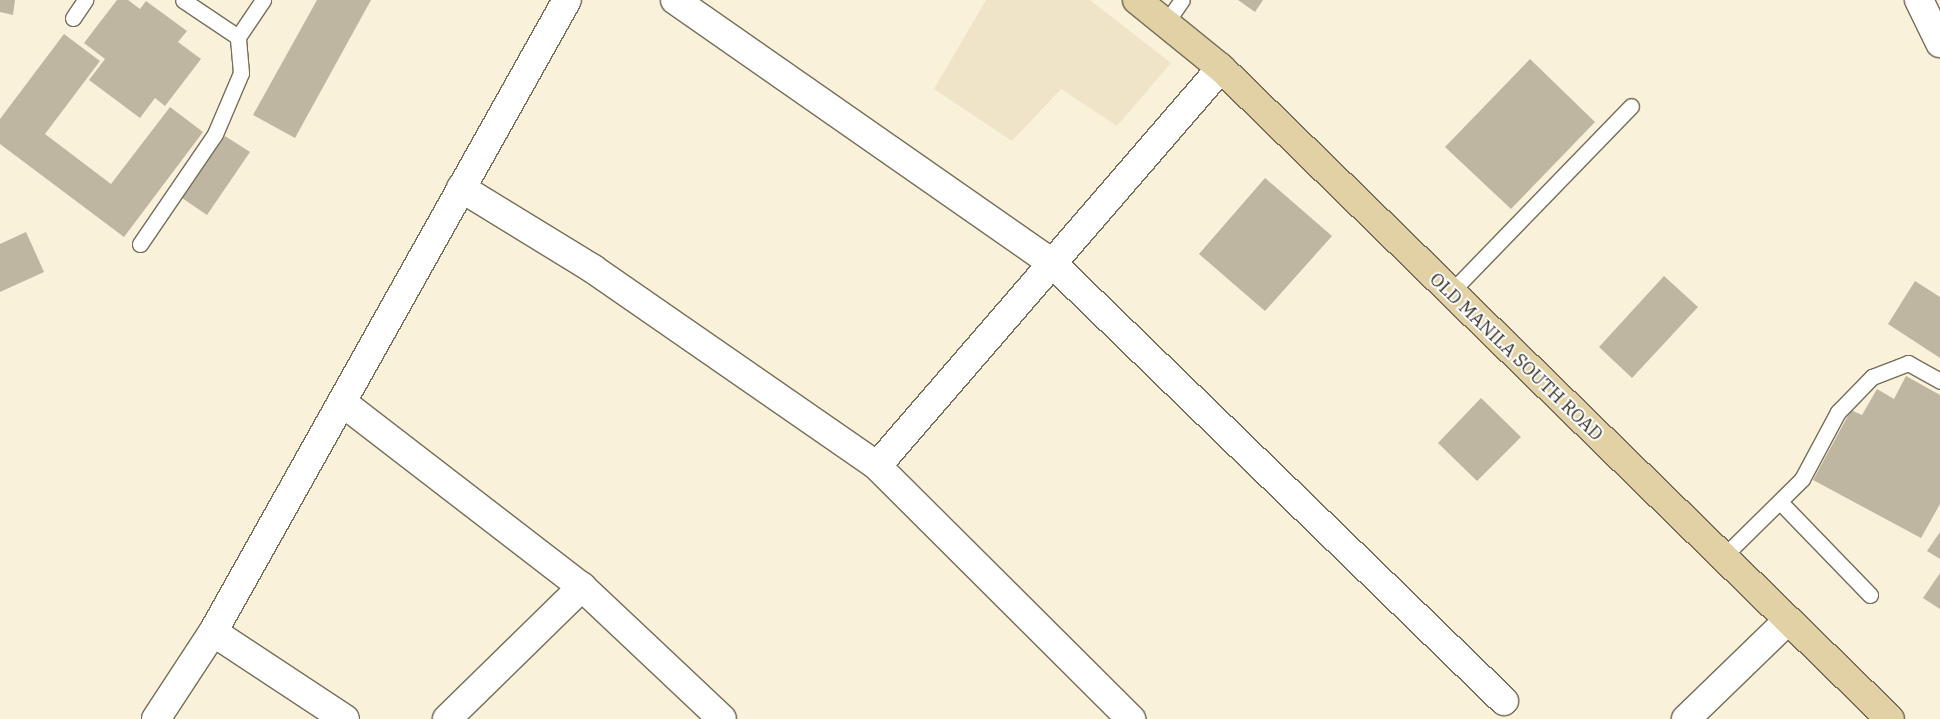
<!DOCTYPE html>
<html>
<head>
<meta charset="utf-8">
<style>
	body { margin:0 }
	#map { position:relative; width:1940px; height:719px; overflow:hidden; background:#faf1da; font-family:"IBM Plex Serif",serif }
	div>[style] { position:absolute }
	.built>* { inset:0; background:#f0e4c8 }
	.building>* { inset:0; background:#bfb6a1 }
	.roads { filter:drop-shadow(1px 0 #766e5a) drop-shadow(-1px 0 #766e5a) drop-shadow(0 1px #766e5a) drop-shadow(0 -1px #766e5a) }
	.lane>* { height:15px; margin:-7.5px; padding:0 7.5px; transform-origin:7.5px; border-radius:7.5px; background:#fff }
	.street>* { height:28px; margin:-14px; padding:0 14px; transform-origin:14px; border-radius:14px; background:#fff }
	.primary>* { height:28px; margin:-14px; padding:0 14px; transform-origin:14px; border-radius:14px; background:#e2d1a4 }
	span { translate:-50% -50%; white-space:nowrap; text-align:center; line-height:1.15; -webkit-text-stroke:4px #fff; paint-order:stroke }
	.street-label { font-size:18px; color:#302d24 }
</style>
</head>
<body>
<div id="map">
	<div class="built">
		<div style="clip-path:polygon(986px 0,1090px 0,1171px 63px,1117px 126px,1061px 89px,1012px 141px,934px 89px)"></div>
	</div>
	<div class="building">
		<div style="clip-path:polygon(0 0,15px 0,13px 15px,0 12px)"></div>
		<div style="clip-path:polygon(117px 0,128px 0,140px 9px,146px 1px,187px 31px,178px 42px,201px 59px,165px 106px,155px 98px,140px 118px,89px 80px,105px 59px,84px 43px)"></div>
		<div style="clip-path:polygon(317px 0,371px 0,295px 138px,253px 115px)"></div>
		<div style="clip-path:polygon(1238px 0,1263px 0,1255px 12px)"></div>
		<div style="clip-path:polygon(64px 34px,100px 61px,45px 134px,111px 184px,170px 107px,203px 132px,124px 237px,0 144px,0 119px)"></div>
		<div style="clip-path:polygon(1530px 59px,1595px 122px,1511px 209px,1445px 147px)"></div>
		<div style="clip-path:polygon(225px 136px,250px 152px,207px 215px,182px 198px)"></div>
		<div style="clip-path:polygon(1265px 178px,1332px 236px,1265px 311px,1199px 254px)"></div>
		<div style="clip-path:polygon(26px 232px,44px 272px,0 292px,0 244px)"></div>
		<div style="clip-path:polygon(1664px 276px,1698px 307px,1632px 378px,1599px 347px)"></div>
		<div style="clip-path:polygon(1915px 281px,1940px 297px,1940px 358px,1888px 324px)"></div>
		<div style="clip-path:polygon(1906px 376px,1940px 395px,1940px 504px,1921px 538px,1813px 480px,1851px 410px,1862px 415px,1877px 389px,1894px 399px)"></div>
		<div style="clip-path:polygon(1481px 398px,1521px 437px,1477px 481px,1438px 443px)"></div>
		<div style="clip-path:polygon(1940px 532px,1940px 559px,1927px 551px)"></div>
		<div style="clip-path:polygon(1940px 573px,1940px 609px,1923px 598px)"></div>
	</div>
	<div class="roads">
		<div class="lane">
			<div style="left:73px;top:18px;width:22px;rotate:-56deg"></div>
			<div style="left:1165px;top:24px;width:29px;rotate:-55deg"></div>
			<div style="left:238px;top:37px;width:45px;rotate:-56deg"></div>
			<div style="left:140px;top:244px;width:133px;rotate:-55.7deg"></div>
			<div style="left:215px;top:134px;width:66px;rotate:-66.9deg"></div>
			<div style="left:241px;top:73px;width:36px;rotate:-95deg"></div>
			<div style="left:238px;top:37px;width:66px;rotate:-146.1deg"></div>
			<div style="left:1450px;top:293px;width:260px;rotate:-45.9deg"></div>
			<div style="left:1781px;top:503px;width:128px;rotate:45.9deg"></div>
			<div style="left:1724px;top:556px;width:110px;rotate:-44.6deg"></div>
			<div style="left:1802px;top:479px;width:76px;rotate:-61.8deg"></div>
			<div style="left:1838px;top:412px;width:49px;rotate:-45.8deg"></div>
			<div style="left:1872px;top:377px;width:39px;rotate:-21deg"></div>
			<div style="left:1908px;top:363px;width:37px;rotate:29deg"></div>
		</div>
		<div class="street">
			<div style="left:675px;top:0;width:461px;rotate:34.9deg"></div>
			<div style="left:1053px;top:264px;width:628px;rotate:44.1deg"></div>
			<div style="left:1919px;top:0;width:48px;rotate:64deg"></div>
			<div style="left:461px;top:188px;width:155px;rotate:31.5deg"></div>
			<div style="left:593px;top:269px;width:346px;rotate:34.7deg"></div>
			<div style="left:877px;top:466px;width:359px;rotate:44.9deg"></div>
			<div style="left:343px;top:403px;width:302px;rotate:37.6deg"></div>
			<div style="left:582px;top:587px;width:192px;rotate:43.3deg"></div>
			<div style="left:877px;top:466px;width:526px;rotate:-49.16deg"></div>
			<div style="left:213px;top:632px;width:158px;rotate:33.4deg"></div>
			<div style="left:156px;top:719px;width:104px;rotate:-56.8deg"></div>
			<div style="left:213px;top:632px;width:724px;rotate:-60.75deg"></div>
			<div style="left:447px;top:719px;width:189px;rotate:-44.4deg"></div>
			<div style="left:1686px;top:719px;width:142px;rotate:-44.1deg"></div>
		</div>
		<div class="primary">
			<div style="left:1137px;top:0;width:108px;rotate:39deg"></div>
			<div style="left:1221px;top:68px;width:933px;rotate:44.22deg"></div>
		</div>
	</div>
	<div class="street-label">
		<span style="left:1516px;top:357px;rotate:44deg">OLD MANILA SOUTH ROAD</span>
	</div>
</div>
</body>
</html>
